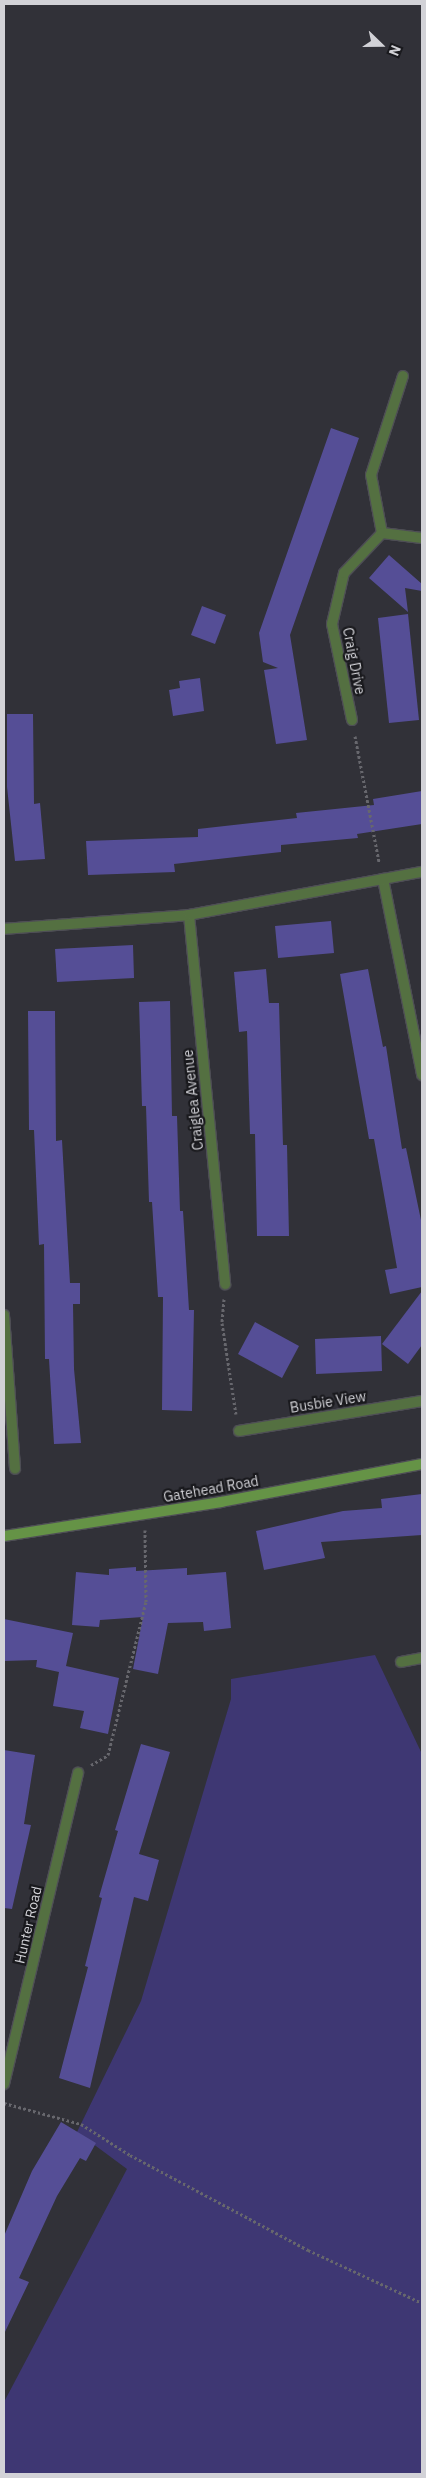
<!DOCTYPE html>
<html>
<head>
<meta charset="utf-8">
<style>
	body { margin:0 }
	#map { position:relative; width:426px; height:2478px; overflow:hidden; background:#313138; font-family:"IBM Plex Sans",sans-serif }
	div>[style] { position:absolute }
	.green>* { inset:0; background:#3e3773 }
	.building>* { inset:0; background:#554e96 }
	.path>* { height:3px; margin-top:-1.5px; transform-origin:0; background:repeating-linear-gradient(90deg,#67676d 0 2.5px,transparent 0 5px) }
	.roads { filter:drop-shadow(1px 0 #4e4e55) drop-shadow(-1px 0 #4e4e55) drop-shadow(0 1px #4e4e55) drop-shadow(0 -1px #4e4e55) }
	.service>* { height:10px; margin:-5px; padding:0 5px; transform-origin:5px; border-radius:5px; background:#547041 }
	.minor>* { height:10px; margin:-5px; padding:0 5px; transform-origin:5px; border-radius:5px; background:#547041 }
	.secondary>* { height:10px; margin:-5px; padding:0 5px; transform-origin:5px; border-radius:5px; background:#659346 }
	span { translate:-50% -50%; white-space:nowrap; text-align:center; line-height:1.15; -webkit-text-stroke:4.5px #19191d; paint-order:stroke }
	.street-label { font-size:14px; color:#d2d2d7 }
	.frame { position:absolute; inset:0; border:5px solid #d2d2d7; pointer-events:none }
	.north { position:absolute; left:356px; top:20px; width:50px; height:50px; -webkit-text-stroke:4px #19191d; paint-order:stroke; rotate:112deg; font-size:14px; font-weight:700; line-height:20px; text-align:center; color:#d2d2d7 }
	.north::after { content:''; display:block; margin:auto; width:18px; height:22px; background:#d2d2d7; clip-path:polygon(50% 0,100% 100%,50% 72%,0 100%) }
</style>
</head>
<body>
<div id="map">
	<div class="green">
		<div style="clip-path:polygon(375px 1655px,422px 1754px,422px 2474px,4px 2474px,4px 2402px,127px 2169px,77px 2132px,141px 2001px,231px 1699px,231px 1679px)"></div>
	</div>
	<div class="building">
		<div style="clip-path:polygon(331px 428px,359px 438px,290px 635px,307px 740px,276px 744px,264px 670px,278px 668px,263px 662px,259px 633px)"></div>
		<div style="clip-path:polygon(389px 555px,422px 584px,422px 591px,405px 588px,408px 612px,369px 578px)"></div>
		<div style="clip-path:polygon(202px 606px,226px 615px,215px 644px,191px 635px)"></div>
		<div style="clip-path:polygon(408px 614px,419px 720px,389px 723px,378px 618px)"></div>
		<div style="clip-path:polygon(200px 678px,204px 711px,173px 716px,169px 690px,180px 688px,179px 681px)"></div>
		<div style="clip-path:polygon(7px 714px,33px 714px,34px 804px,40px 803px,45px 859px,15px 861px,7px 787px)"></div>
		<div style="clip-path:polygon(422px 791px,422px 824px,357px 834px,358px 838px,281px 845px,281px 852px,174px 864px,175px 872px,88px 875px,86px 841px,198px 837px,198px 829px,297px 818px,296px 813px,374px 805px,373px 799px)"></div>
		<div style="clip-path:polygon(331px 921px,334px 953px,278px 958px,275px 926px)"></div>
		<div style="clip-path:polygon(133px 945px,134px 978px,57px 982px,55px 949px)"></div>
		<div style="clip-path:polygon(266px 969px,269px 1003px,279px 1003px,283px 1145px,287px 1145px,289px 1236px,257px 1236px,255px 1134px,250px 1134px,247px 1031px,239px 1032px,234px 972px)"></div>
		<div style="clip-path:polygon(368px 969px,383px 1047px,386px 1046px,402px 1149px,406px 1148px,422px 1225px,422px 1287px,390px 1294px,385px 1270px,397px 1268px,374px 1139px,369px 1139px,340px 974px)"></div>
		<div style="clip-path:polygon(170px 1001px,172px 1116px,177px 1116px,180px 1211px,183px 1211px,189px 1310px,194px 1310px,192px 1411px,162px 1410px,163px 1297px,158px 1297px,152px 1202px,149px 1202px,146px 1106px,142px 1106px,139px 1002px)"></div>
		<div style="clip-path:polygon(28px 1011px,55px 1011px,56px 1141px,62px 1140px,70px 1283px,80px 1283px,80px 1304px,73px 1304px,74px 1369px,81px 1443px,54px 1444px,49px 1359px,45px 1359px,44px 1244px,39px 1245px,34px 1130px,29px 1130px)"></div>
		<div style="clip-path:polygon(422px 1291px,422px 1345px,408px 1364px,382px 1344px)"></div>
		<div style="clip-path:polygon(255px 1322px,299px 1346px,282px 1378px,238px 1354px)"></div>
		<div style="clip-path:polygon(381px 1336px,382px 1371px,316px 1374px,315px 1339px)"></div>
		<div style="clip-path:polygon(422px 1494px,422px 1535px,321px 1542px,325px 1558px,264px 1570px,256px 1531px,343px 1511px,382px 1508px,381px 1499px)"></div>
		<div style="clip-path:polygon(136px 1567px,136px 1571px,187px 1568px,187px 1575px,226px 1572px,231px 1628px,204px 1631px,203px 1622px,168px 1623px,158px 1674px,133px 1669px,143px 1617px,100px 1620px,99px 1627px,72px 1625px,76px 1572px,109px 1575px,109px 1569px)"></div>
		<div style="clip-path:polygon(4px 1619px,73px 1633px,66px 1666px,119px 1678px,108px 1734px,80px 1728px,84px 1711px,53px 1706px,59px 1672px,36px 1667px,37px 1660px,4px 1661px)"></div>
		<div style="clip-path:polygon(141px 1744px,170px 1752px,139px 1854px,159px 1860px,148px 1901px,134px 1897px,90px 2088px,59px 2078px,88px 1967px,85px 1966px,102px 1898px,99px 1897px,118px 1831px,115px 1830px)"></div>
		<div style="clip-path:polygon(4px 1750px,35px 1755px,24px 1824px,31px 1825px,12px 1909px,4px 1908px)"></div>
		<div style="clip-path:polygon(61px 2122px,96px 2143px,86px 2161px,80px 2158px,57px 2196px,19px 2278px,29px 2282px,4px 2334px,4px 2236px,32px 2171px)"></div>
	</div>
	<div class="path">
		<div style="left:355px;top:736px;width:128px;rotate:79.2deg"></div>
		<div style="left:224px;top:1299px;width:24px;rotate:95deg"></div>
		<div style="left:222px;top:1323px;width:92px;rotate:81.3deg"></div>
		<div style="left:91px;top:1765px;width:20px;rotate:-30deg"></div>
		<div style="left:108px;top:1755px;width:158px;rotate:-76.1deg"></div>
		<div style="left:146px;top:1602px;width:72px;rotate:-90.8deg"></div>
		<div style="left:4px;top:2103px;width:80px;rotate:15.3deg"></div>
		<div style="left:81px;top:2124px;width:58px;rotate:32.3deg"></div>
		<div style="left:130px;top:2155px;width:202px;rotate:28.1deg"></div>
		<div style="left:308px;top:2250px;width:126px;rotate:24.9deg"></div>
	</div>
	<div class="roads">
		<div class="service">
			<div style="left:401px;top:1662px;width:21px;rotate:-11deg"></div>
		</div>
		<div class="minor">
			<div style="left:382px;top:533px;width:59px;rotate:-100.7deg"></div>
			<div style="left:371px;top:475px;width:104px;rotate:-72.1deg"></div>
			<div style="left:352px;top:720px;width:98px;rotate:-101.8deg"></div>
			<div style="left:332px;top:624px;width:52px;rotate:-76.8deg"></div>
			<div style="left:344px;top:573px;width:55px;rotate:-46.5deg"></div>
			<div style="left:382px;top:533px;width:40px;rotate:7.1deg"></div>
			<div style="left:383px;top:879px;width:200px;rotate:78.7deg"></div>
			<div style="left:189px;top:915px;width:371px;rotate:84.4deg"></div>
			<div style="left:4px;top:929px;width:186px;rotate:-4.3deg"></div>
			<div style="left:189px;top:915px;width:237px;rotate:-10.5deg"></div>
			<div style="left:4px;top:1315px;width:154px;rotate:85.9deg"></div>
			<div style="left:239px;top:1431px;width:185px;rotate:-9.3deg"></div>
			<div style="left:4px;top:2084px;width:320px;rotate:-76.6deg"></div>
		</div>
		<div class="secondary">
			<div style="left:4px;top:1536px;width:220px;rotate:-8.9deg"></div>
			<div style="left:221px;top:1502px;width:205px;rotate:-10.7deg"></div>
		</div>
	</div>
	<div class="street-label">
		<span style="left:354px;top:661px;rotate:79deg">Craig Drive</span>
		<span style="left:193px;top:1100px;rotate:-96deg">Craiglea Avenue</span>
		<span style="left:328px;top:1402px;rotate:-9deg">Busbie View</span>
		<span style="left:211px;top:1489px;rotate:-10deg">Gatehead Road</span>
		<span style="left:28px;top:1925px;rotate:-77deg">Hunter Road</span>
	</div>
	<div class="frame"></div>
	<div class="north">N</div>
</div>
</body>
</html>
